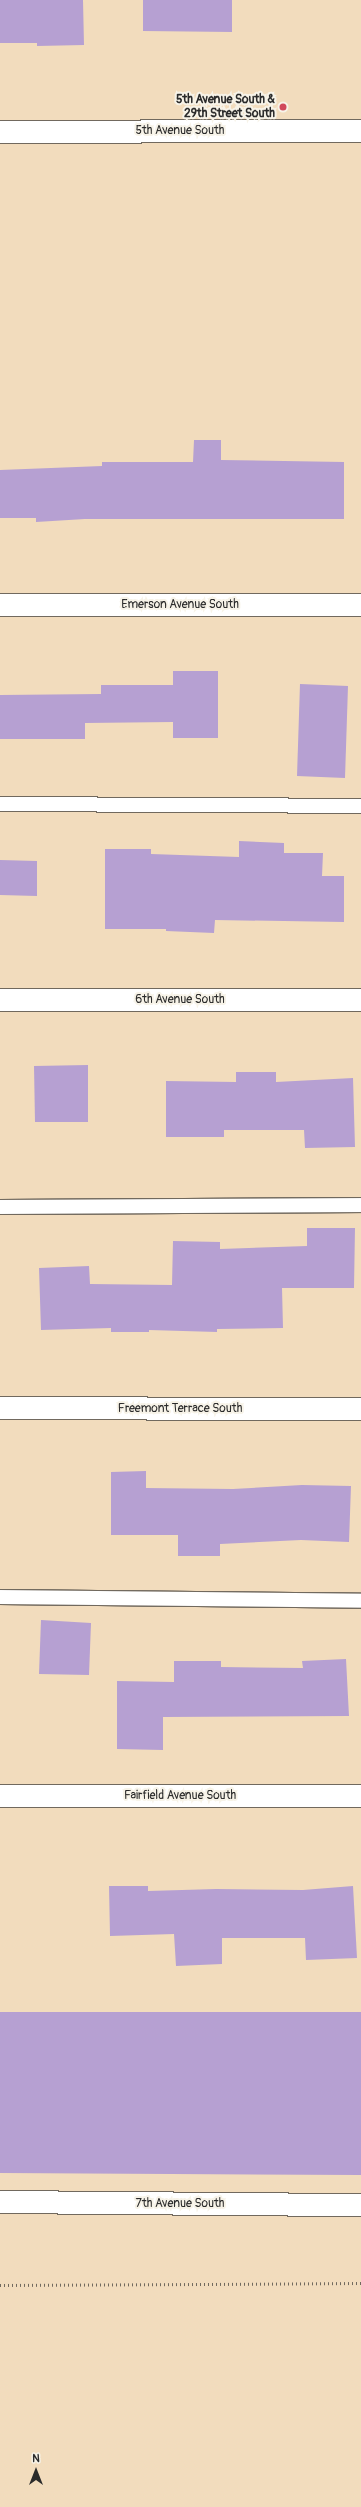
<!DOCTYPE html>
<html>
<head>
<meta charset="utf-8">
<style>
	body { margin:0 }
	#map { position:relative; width:361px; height:2507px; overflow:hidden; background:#f2dcbd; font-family:Pangolin,sans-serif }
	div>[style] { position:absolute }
	.building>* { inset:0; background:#b6a0d2 }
	.path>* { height:2.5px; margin-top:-1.25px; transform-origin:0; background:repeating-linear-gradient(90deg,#71695e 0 1px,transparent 0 4px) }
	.roads { filter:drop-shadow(1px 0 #71695e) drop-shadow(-1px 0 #71695e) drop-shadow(0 1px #71695e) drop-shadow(0 -1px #71695e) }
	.lane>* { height:14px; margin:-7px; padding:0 7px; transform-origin:7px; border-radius:7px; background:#fff }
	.street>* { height:22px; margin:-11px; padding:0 11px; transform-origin:11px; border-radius:11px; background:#fff }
	.secondary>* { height:22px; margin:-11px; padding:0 11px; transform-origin:11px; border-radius:11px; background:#fff }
	.dots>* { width:11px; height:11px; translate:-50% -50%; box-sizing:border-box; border:2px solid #f7f3e8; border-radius:50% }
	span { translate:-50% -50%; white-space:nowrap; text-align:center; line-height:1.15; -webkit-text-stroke:4px #f7f3e8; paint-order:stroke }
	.poi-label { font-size:12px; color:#2b2b2b; font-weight:700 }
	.right { translate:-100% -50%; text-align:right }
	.street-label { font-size:12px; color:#2b2b2b }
	.north { position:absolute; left:16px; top:2451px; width:40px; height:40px; -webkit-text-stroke:3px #f7f3e8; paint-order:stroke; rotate:0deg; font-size:11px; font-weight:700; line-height:16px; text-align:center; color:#2b2b2b }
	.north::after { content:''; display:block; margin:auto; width:14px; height:18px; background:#2b2b2b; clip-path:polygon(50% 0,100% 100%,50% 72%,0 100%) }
</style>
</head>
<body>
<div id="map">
	<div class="building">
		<div style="clip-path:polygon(0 0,83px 0,84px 45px,37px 46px,37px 43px,0 43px)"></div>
		<div style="clip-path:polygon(143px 0,232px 0,232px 32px,143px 31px)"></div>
		<div style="clip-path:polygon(194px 440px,221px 440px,221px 460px,344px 462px,344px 519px,85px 519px,36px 522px,36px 518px,0 518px,0 470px,102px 466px,102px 462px,193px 462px)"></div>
		<div style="clip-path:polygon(173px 671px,218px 671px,218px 738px,173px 738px,173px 722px,85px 723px,85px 739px,0 739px,0 695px,101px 694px,101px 685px,173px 685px)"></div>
		<div style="clip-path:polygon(300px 684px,348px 686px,345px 778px,297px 776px)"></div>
		<div style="clip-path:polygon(239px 841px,284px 843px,284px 853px,323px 853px,322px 876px,344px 876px,344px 922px,215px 920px,214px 933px,166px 931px,166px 929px,105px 929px,105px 849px,151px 849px,151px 854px,239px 857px)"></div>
		<div style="clip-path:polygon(0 860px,37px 861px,37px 896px,0 895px)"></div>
		<div style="clip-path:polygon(88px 1065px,88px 1122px,35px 1122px,34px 1066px)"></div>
		<div style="clip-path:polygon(236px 1072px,276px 1072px,276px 1082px,353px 1078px,355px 1147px,305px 1148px,304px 1130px,224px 1130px,224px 1137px,166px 1137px,166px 1081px,236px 1082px)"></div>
		<div style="clip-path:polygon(307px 1228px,355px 1228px,354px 1288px,282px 1288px,283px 1328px,217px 1329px,217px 1332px,149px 1330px,149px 1332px,111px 1332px,111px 1328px,41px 1330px,39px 1268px,89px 1266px,90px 1284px,172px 1285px,173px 1241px,220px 1242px,220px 1249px,307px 1246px)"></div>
		<div style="clip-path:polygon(146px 1471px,146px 1488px,233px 1489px,302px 1485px,351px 1486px,349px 1542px,301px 1540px,220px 1544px,220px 1556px,178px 1556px,178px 1535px,111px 1535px,111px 1472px)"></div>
		<div style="clip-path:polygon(41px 1620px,91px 1623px,89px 1675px,39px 1674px)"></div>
		<div style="clip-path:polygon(346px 1659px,349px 1716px,163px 1717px,163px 1750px,117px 1749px,117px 1681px,174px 1682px,174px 1661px,221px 1661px,221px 1667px,303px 1668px,302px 1661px)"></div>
		<div style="clip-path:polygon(109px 1886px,148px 1886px,148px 1891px,216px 1889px,303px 1890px,353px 1886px,357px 1958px,306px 1960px,305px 1938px,222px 1938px,222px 1964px,176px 1966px,174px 1934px,110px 1936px)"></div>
		<div style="clip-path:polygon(0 2012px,361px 2012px,361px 2175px,0 2173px)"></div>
	</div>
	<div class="path">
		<div style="left:0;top:2285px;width:361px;rotate:-0.3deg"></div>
	</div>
	<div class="roads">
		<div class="lane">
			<div style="left:0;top:804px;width:361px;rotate:0.3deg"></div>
			<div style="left:0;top:1207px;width:361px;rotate:-0.3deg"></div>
			<div style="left:0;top:1597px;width:361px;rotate:0.6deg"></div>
		</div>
		<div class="street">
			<div style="left:0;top:605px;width:361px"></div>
			<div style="left:0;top:1000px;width:361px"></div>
			<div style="left:0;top:1408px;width:361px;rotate:0.2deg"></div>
			<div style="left:0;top:1796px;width:361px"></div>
			<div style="left:0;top:2202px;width:361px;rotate:0.5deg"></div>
		</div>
		<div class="secondary">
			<div style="left:0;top:132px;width:361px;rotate:-0.2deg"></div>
		</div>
	</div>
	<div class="dots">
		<div style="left:283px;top:107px;background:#d1495b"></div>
	</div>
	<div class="poi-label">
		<span class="right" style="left:275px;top:107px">5th Avenue South &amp;<br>29th Street South</span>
	</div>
	<div class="street-label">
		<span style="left:180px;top:131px">5th Avenue South</span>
		<span style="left:180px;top:605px">Emerson Avenue South</span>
		<span style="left:180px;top:1000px">6th Avenue South</span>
		<span style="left:180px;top:1409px">Freemont Terrace South</span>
		<span style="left:180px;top:1796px">Fairfield Avenue South</span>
		<span style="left:180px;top:2204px">7th Avenue South</span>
	</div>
	<div class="north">N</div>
</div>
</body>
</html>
